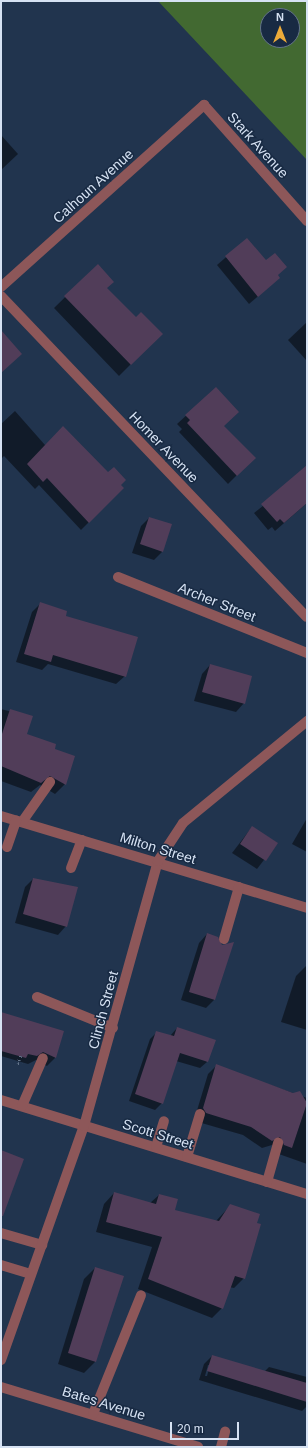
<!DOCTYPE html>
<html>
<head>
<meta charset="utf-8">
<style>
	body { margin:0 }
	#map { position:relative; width:308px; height:1448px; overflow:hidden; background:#21344e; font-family:Helvetica,sans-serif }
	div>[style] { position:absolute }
	.green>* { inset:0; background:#426931 }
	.shadow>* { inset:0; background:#0007 }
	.building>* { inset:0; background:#513d59 }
	.path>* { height:2.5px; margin-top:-1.25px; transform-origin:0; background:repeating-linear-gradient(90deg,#64748b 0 1px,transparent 0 4px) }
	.minor>* { height:10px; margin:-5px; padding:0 5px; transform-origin:5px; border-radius:5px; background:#8d5759 }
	span { translate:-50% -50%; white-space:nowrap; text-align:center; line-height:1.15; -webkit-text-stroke:3px #182a43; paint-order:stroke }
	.street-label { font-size:14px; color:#d6e2f3 }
	.frame { position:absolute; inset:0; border:2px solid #d6e2f3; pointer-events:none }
	.north { position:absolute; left:260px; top:8px; width:40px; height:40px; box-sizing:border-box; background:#182a43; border:1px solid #647489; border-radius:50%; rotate:0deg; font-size:11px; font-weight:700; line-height:16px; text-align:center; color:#d6e2f3 }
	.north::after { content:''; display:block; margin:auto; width:14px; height:18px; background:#ebaa39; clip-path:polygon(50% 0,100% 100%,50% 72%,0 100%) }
	.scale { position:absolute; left:170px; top:1422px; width:69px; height:18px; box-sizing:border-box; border:2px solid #d6e2f3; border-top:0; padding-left:5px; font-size:12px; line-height:14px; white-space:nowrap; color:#d6e2f3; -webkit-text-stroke:3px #182a43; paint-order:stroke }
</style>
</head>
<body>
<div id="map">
	<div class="green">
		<div style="clip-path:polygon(evenodd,158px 1px,307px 1px,307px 160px,158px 1px,268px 16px,292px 16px,292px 40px,268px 40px,268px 16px)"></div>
	</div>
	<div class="shadow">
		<div style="clip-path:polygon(1px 135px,18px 154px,1px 170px)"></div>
		<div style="clip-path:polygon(247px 239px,279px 278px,249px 304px,217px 265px)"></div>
		<div style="clip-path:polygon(98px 265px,106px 288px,136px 319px,161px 334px,119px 376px,54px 308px)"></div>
		<div style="clip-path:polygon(307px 322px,307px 361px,288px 340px)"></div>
		<div style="clip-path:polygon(216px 388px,223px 426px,254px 458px,228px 484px,179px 432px,182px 429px,177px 424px)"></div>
		<div style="clip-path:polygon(15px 411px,45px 445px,123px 488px,81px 530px,39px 485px,35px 489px,4px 456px,1px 459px,1px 424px)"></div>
		<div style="clip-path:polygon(307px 471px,307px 503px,275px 531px,272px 527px,268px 530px,254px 513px)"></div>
		<div style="clip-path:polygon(149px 518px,162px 552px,154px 560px,132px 553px,141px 526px)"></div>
		<div style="clip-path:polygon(40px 604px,64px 616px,125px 676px,116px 684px,48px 664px,42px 670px,16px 662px,32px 612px)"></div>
		<div style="clip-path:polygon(210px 665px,244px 703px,236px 712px,194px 701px,202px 674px)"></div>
		<div style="clip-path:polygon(1px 709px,31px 717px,25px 735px,53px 750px,65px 784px,55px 794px,40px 785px,31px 792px,1px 781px)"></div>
		<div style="clip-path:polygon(307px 818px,307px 852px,292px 844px)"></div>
		<div style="clip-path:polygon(252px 827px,277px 843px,257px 869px,232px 853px)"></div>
		<div style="clip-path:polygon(33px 879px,66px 926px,58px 935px,15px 923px,25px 887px)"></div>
		<div style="clip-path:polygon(207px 934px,214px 1000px,206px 1008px,181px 1000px,199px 943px)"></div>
		<div style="clip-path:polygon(307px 965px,307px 1030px,281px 1022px,296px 976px)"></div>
		<div style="clip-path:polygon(1px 1013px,63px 1032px,55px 1058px,47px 1066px,36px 1060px,28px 1064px,1px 1056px)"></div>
		<div style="clip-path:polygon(177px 1028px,207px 1062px,200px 1068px,176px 1061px,162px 1103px,155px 1110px,129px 1101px,150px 1039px,157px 1032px,170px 1036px)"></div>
		<div style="clip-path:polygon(216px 1066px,307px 1098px,307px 1164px,276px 1153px,272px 1145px,262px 1148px,243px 1135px,198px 1122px,195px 1117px,208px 1074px)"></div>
		<div style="clip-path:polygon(114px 1193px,150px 1203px,159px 1195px,173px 1211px,216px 1221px,230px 1206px,244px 1278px,234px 1288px,229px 1287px,222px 1308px,212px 1318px,138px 1289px,152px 1247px,96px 1232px,104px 1204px)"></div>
		<div style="clip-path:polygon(95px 1268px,95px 1362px,84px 1373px,58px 1364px,84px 1279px)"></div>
		<div style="clip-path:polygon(evenodd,212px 1356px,264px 1372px,269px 1367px,307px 1377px,307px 1406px,302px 1411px,199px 1380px,204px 1364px,212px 1356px,208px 1365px,210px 1365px,207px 1376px,205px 1376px,208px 1365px)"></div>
	</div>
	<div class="building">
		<div style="clip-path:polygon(247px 238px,266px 260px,275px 253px,287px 267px,278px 275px,280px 278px,258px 297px,225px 256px)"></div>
		<div style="clip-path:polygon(98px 264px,114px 282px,107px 288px,136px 317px,141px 312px,163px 334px,131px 365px,64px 296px)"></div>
		<div style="clip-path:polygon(1px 330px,22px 354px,1px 373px)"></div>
		<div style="clip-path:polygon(216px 387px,239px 412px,224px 426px,256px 458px,237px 476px,187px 423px,190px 420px,185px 415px)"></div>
		<div style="clip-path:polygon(63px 426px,108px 472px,114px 467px,126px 480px,121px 485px,124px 488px,89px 523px,47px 478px,43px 482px,27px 464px)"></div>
		<div style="clip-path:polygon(307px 465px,307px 503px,284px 523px,280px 519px,277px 522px,261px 504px)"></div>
		<div style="clip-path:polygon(149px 517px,172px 524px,163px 552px,140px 544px)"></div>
		<div style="clip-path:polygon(40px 602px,67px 611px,66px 616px,138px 637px,126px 677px,53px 655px,51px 662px,24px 654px)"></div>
		<div style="clip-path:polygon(210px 664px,252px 676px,245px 704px,202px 692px)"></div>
		<div style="clip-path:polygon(10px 709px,33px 716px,27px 734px,56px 744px,55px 749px,75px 756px,66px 785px,50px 776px,41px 783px,1px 766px,1px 737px)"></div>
		<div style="clip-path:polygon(252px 826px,278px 843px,266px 861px,240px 844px)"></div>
		<div style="clip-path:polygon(33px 878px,78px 887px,67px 927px,23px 914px)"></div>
		<div style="clip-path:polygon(207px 933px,218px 937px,222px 945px,234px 942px,215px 1000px,189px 992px)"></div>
		<div style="clip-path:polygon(1px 1012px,64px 1031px,56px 1058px,43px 1052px,37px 1056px,28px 1054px,26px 1058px,1px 1051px)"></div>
		<div style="clip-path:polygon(177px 1027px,216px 1040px,208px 1062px,180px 1053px,163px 1104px,135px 1094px,156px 1031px,174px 1036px)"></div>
		<div style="clip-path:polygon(216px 1064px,293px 1093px,300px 1091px,307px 1103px,292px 1148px,284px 1145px,280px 1137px,272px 1141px,251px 1127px,206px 1113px,203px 1108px)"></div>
		<div style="clip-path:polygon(1px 1150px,24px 1159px,3px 1216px,1px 1216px)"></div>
		<div style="clip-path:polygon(114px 1192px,156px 1204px,159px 1194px,178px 1199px,175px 1210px,219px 1221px,230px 1204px,260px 1214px,257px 1223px,261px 1224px,245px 1279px,235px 1276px,223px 1309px,148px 1279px,162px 1237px,106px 1222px)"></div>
		<div style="clip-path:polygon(95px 1267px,124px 1276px,96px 1362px,68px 1353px)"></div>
		<div style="clip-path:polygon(212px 1355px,307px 1383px,307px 1402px,207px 1371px)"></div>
	</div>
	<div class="path">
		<div style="left:21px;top:1056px;width:8px;rotate:113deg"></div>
		<div style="left:18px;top:1063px;width:4px;rotate:14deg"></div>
	</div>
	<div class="minor">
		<div style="left:1px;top:287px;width:273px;rotate:-41.9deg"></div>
		<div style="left:204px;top:105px;width:155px;rotate:48.4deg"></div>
		<div style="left:1px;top:296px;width:443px;rotate:46.4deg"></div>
		<div style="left:118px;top:577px;width:204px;rotate:21.9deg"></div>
		<div style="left:1px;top:816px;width:320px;rotate:16.7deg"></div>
		<div style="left:22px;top:822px;width:49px;rotate:-55deg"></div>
		<div style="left:7px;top:847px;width:28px;rotate:-71deg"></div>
		<div style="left:71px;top:868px;width:30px;rotate:-69deg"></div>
		<div style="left:224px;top:939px;width:54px;rotate:-73.9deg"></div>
		<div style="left:37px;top:997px;width:82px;rotate:22.2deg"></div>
		<div style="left:1px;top:1100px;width:320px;rotate:17.1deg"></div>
		<div style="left:22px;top:1106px;width:52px;rotate:-66.4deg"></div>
		<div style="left:156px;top:1147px;width:27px;rotate:-73deg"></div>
		<div style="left:187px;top:1157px;width:45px;rotate:-73.2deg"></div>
		<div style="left:267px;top:1182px;width:41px;rotate:-74.2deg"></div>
		<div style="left:1px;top:1233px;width:43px;rotate:16.3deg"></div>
		<div style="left:1px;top:1265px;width:31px;rotate:17deg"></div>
		<div style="left:1px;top:1360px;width:248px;rotate:-70.5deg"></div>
		<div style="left:84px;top:1126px;width:275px;rotate:-74.4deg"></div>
		<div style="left:158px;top:861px;width:45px;rotate:-56.7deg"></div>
		<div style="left:183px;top:823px;width:161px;rotate:-39.4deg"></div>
		<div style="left:1px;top:1387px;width:206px;rotate:16.9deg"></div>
		<div style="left:93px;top:1414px;width:128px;rotate:-68deg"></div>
		<div style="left:221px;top:1447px;width:16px;rotate:-75deg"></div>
	</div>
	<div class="street-label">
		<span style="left:258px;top:145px;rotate:48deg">Stark Avenue</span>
		<span style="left:93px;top:186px;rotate:-42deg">Calhoun Avenue</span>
		<span style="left:164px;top:447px;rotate:46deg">Homer Avenue</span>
		<span style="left:217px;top:602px;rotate:22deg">Archer Street</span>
		<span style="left:158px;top:848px;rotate:17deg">Milton Street</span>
		<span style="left:103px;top:1010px;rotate:-75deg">Clinch Street</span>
		<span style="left:158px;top:1134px;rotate:17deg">Scott Street</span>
		<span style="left:104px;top:1403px;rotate:17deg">Bates Avenue</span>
	</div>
	<div class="frame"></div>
	<div class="north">N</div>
	<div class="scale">20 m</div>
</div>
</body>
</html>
